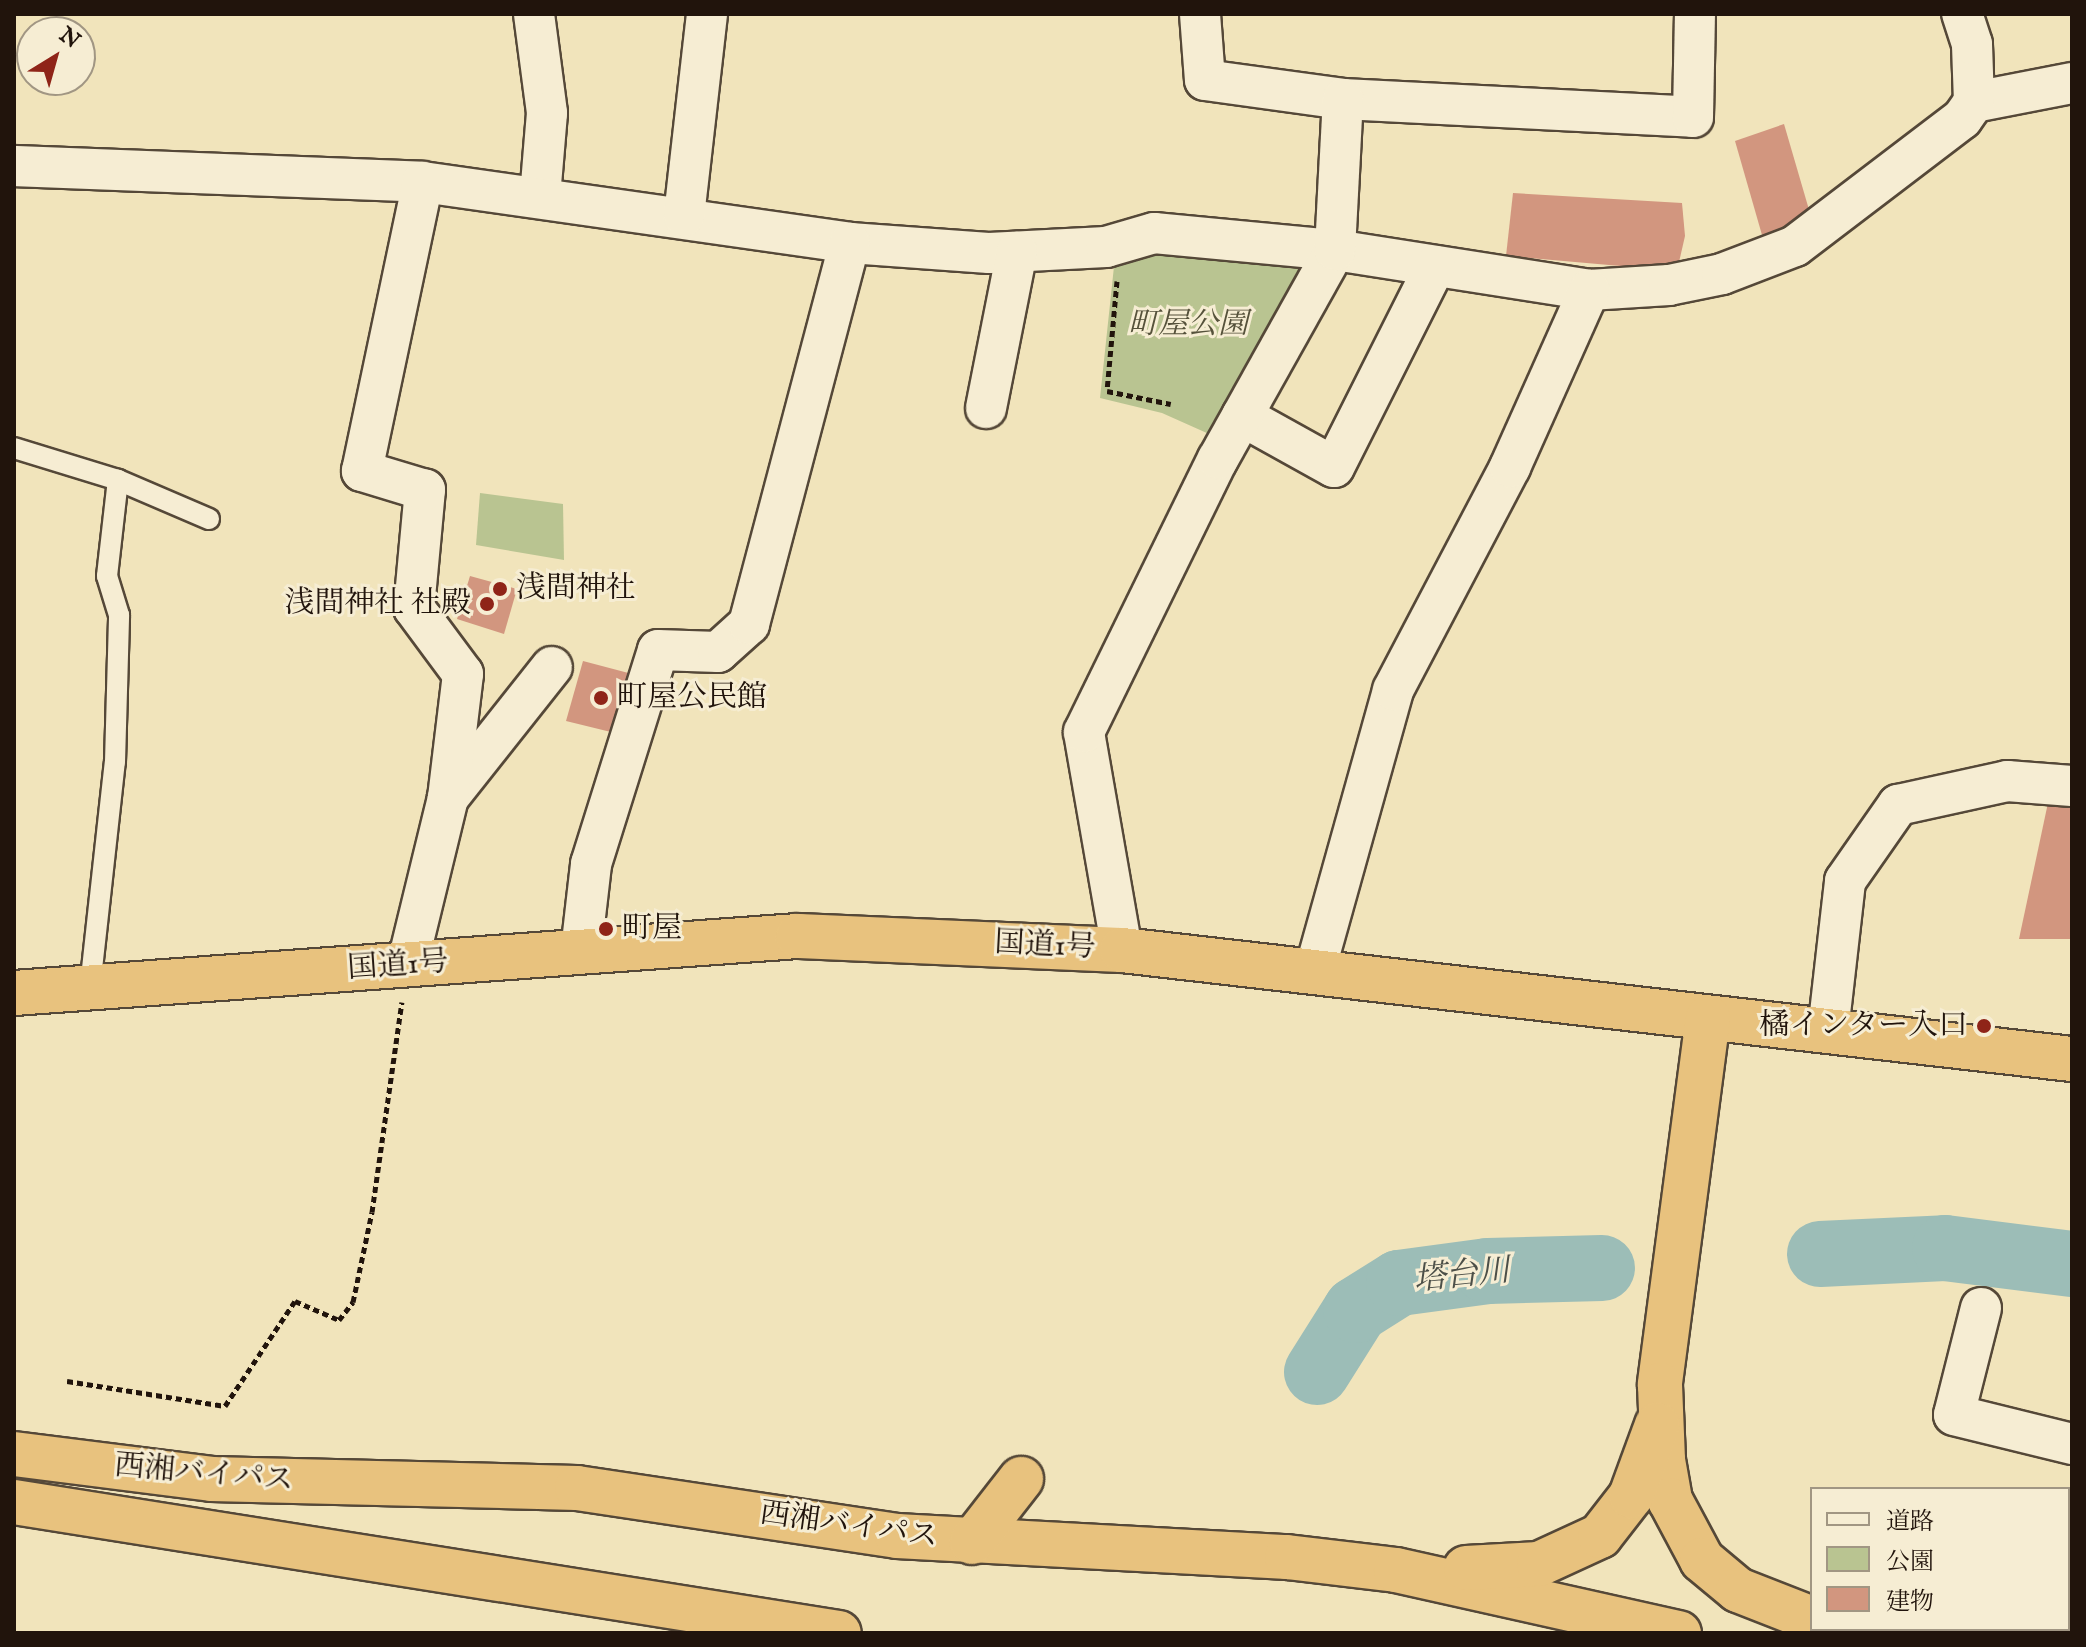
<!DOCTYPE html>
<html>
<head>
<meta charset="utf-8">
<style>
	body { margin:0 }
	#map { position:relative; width:2086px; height:1647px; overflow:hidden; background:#f1e4bb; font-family:"IM FELL English","Noto Serif JP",serif }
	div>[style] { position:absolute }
	.green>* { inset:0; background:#b9c491 }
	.river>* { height:66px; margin:-33px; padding:0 33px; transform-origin:33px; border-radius:33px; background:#9cbdb7 }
	.building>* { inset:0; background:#d2967f }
	.path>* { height:5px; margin-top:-2.5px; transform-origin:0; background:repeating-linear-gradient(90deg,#21140c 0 6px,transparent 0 10px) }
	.roads { filter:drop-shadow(2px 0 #554838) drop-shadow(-2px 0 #554838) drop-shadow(0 2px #554838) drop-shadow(0 -2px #554838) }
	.service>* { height:20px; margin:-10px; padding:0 10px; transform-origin:10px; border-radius:10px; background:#f6edd3 }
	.minor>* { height:40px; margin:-20px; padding:0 20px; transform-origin:20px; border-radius:20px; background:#f6edd3 }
	.trunk>* { height:44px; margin:-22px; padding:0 22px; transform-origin:22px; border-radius:22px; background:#e8c27e }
	.motorway>* { height:44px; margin:-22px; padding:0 22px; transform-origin:22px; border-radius:22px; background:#e8c27e }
	.dots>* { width:22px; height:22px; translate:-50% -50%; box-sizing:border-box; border:4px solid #f6edd3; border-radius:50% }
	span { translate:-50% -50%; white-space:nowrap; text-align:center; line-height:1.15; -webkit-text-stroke:6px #f6edd3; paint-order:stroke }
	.park-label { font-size:30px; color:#56523b; font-style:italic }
	.poi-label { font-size:30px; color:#21140c }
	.left { translate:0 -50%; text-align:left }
	.right { translate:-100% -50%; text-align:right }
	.street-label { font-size:30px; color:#21140c }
	.water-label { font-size:32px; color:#4c4f48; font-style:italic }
	.frame { position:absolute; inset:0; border:16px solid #21140c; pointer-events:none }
	.legend { position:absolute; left:1810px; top:1487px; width:260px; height:144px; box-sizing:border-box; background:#f6edd3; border:2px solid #a19683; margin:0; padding:10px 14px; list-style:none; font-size:24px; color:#21140c }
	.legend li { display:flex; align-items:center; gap:16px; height:40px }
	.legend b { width:40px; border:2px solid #a19683 }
	.north { position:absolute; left:16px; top:16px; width:80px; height:80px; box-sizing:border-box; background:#f6edd3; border:2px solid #a19683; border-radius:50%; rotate:37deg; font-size:22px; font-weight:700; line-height:32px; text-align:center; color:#21140c }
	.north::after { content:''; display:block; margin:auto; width:28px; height:36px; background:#8f2418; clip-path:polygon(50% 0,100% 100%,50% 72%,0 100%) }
</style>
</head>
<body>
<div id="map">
	<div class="green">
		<div style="clip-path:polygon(1138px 242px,1314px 260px,1218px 438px,1162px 413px,1100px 398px,1115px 257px)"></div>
		<div style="clip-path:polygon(480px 493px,563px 504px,564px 560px,476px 545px)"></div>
	</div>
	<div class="river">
		<div style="left:1820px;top:1254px;width:125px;rotate:-2.7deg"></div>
		<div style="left:1945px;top:1248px;width:128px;rotate:7.2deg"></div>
		<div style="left:1317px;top:1372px;width:73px;rotate:-57.8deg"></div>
		<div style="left:1356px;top:1310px;width:51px;rotate:-32.1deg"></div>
		<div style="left:1399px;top:1283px;width:90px;rotate:-7.7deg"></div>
		<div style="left:1488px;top:1271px;width:114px;rotate:-1.5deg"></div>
	</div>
	<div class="building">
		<div style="clip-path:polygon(1784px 124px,1812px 220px,1762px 235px,1735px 141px)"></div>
		<div style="clip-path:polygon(1513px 193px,1682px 203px,1685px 236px,1677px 271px,1506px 256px)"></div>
		<div style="clip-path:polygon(470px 576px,517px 589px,504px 634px,457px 619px)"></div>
		<div style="clip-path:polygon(583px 661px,636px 675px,619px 734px,566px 721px)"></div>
		<div style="clip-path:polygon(2049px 798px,2072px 800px,2072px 939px,2019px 939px)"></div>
	</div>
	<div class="path">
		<div style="left:1117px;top:281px;width:110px;rotate:95.2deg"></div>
		<div style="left:1107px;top:391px;width:65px;rotate:11.5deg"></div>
		<div style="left:67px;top:1381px;width:160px;rotate:9deg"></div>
		<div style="left:225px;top:1406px;width:126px;rotate:-56.3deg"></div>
		<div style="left:295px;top:1301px;width:48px;rotate:23.4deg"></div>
		<div style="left:339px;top:1320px;width:23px;rotate:-52deg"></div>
		<div style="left:353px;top:1302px;width:92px;rotate:-78.1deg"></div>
		<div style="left:372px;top:1212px;width:212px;rotate:-81.9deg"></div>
	</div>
	<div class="roads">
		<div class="service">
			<div style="left:14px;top:448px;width:109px;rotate:17.1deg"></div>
			<div style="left:118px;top:480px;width:99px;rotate:23.2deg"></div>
			<div style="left:90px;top:987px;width:226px;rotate:-83.7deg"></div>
			<div style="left:115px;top:762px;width:147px;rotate:-88.4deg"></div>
			<div style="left:119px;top:615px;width:41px;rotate:-107.1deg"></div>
			<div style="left:107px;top:576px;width:97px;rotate:-83.5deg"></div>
		</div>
		<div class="minor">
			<div style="left:534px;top:14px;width:100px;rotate:82.5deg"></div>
			<div style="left:547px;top:113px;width:83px;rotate:94.8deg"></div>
			<div style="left:1200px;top:14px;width:66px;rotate:85.7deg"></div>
			<div style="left:1205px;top:80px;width:139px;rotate:7.8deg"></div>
			<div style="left:1343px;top:99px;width:350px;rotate:2.9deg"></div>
			<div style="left:1693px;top:117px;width:103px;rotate:-88.9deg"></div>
			<div style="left:1974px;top:102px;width:100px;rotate:-11deg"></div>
			<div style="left:14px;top:166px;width:409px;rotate:2.2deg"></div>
			<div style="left:423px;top:182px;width:431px;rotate:8.1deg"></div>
			<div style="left:850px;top:243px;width:139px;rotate:4.1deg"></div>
			<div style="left:989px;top:253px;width:117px;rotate:-2.9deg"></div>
			<div style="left:1106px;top:247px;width:50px;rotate:-16.3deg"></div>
			<div style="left:1154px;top:233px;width:182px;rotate:5.4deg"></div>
			<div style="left:1335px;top:250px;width:257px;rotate:8.9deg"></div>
			<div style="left:1589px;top:290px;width:80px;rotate:-3.6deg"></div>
			<div style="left:1669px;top:285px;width:54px;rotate:-11.7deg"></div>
			<div style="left:1722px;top:274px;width:78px;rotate:-21deg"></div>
			<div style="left:1795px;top:246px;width:210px;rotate:-37.3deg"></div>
			<div style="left:1962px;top:119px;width:21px;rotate:-55deg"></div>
			<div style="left:1974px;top:102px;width:58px;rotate:-92deg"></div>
			<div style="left:1972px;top:44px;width:32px;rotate:-108deg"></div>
			<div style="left:684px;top:216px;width:203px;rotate:-83.5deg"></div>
			<div style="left:986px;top:408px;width:159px;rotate:-78.8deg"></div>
			<div style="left:1242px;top:416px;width:105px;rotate:29deg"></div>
			<div style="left:1334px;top:467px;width:225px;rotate:-63.3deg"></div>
			<div style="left:448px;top:798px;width:167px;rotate:-51.6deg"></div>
			<div style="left:1122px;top:950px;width:221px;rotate:-99.9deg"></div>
			<div style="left:1084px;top:732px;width:304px;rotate:-63.9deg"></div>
			<div style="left:1218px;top:459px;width:240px;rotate:-60.8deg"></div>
			<div style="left:1335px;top:250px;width:151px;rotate:-87deg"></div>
			<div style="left:581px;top:951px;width:88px;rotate:-83.4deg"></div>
			<div style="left:591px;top:864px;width:224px;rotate:-72.6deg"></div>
			<div style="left:658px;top:650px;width:60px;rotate:1.9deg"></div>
			<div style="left:718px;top:652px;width:42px;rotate:-42.1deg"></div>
			<div style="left:749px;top:624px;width:394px;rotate:-75.2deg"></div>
			<div style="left:407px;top:966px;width:173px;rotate:-76.3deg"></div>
			<div style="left:448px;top:798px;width:125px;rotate:-83.1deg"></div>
			<div style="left:463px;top:674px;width:82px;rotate:-126.6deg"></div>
			<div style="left:414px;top:608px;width:119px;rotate:-84.7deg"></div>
			<div style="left:425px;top:490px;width:66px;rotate:-163.2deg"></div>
			<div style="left:362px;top:471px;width:295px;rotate:-78.1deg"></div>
			<div style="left:1315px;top:970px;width:291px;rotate:-74.4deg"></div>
			<div style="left:1393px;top:690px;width:252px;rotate:-62.3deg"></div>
			<div style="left:1510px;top:467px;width:194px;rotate:-65.9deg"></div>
			<div style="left:1828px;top:1031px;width:151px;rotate:-83.5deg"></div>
			<div style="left:1845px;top:881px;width:93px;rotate:-55.1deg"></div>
			<div style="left:1898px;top:805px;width:112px;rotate:-12.4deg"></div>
			<div style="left:2007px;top:781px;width:65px;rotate:4.4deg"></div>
			<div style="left:1981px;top:1308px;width:110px;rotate:104.2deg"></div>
			<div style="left:1954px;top:1415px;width:122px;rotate:13.8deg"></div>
		</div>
		<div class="trunk">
			<div style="left:14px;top:993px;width:786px;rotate:-4.16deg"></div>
			<div style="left:798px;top:936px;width:324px;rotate:2.5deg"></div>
			<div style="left:1122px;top:950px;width:956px;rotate:6.55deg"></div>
		</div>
		<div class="motorway">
			<div style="left:1708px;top:1018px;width:370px;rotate:97.5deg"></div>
			<div style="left:1660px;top:1385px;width:75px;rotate:87.7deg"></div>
			<div style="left:1663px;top:1460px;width:41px;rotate:80.1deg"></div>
			<div style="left:1670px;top:1500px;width:68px;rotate:61.9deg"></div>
			<div style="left:1702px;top:1560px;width:47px;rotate:39.8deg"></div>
			<div style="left:1738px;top:1590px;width:79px;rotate:21.4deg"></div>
			<div style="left:14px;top:1454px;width:199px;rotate:7.2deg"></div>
			<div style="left:211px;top:1479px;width:366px;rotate:1.4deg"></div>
			<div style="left:577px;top:1488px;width:324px;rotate:8.5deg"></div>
			<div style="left:897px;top:1536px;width:391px;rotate:3.1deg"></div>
			<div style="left:1287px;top:1557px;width:110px;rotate:6.8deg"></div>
			<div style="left:1396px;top:1570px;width:290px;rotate:12.6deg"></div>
			<div style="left:14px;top:1502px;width:835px;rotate:9.02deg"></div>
			<div style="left:972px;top:1542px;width:80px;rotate:-52.1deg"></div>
			<div style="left:1466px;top:1568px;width:73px;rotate:-3.1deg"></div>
			<div style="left:1539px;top:1564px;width:67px;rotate:-24.7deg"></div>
			<div style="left:1600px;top:1536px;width:51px;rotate:-52.2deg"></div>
			<div style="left:1631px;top:1496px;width:76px;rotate:-69.9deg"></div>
		</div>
	</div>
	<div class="dots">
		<div style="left:500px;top:589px;background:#8f2418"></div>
		<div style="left:487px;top:604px;background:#8f2418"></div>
		<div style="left:601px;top:698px;background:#8f2418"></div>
		<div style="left:606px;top:929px;background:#8f2418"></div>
		<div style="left:1984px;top:1026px;background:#8f2418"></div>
	</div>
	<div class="park-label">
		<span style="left:1188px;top:325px">町屋公園</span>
	</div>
	<div class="poi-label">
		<span class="left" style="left:516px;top:589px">浅間神社</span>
		<span class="right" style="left:471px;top:604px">浅間神社 社殿</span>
		<span class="left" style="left:617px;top:698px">町屋公民館</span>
		<span class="left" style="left:622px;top:929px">町屋</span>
		<span class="right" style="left:1968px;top:1026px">橘インター入口</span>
	</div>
	<div class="street-label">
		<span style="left:1045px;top:946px;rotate:3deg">国道1号</span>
		<span style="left:398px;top:966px;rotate:-4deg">国道1号</span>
		<span style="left:204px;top:1474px;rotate:5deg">西湘バイパス</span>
		<span style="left:849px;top:1526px;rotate:8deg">西湘バイパス</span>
	</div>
	<div class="water-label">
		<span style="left:1462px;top:1277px;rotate:-6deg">塔台川</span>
	</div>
	<div class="frame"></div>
	<ul class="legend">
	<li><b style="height:10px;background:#f6edd3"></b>道路</li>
	<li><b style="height:22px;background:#b9c491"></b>公園</li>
	<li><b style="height:22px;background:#d2967f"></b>建物</li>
	</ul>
	<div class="north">N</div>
</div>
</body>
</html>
